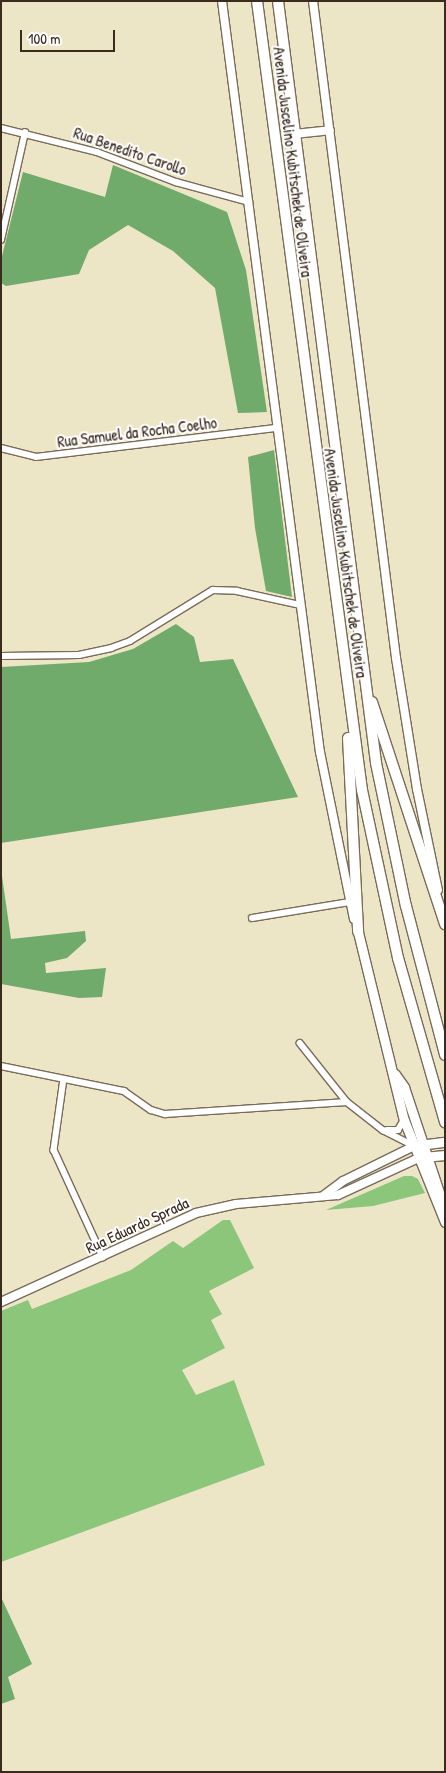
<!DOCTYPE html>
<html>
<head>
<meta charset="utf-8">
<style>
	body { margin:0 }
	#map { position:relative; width:446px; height:1773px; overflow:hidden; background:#ece5c6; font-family:"Patrick Hand",sans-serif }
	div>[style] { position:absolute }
	.green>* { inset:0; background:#8bc67b }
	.forest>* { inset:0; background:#70ab6b }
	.roads { filter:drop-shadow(1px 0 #796b59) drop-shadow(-1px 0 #796b59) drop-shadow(0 1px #796b59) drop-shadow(0 -1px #796b59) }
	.street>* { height:5.5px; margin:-2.75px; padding:0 2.75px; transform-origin:2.75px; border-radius:2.75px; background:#fff }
	.secondary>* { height:8px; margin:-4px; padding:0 4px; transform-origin:4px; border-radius:4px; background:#fff }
	.primary>* { height:9px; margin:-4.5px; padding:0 4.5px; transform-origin:4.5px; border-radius:4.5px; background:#fff }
	.highway>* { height:10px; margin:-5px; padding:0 5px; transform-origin:5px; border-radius:5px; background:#fff }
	span { translate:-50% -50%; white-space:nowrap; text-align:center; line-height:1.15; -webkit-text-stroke:4px #fff; paint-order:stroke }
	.street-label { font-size:16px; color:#3b2a1e }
	.frame { position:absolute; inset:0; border:2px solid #3b2a1e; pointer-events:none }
	.scale { position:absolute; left:20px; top:30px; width:95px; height:22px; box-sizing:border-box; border:2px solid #3b2a1e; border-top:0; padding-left:6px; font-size:15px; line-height:18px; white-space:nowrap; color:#3b2a1e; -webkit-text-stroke:4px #fff; paint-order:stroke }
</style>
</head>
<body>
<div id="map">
	<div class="green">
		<div style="clip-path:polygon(404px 1176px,412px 1176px,418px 1179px,425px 1193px,373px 1206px,326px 1210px)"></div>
		<div style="clip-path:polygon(223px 1220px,230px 1220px,254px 1268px,209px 1291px,222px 1314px,211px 1320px,225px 1348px,182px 1370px,196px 1395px,234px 1380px,265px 1465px,1px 1562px,1px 1311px,28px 1300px,32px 1309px,131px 1270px,173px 1241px,183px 1248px)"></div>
	</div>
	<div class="forest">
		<div style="clip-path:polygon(113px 165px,227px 212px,246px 270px,267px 412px,238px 413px,215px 288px,173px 251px,128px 225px,89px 250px,79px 274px,6px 286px,1px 283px,1px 260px,23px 172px,105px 197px)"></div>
		<div style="clip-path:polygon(274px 450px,292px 597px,266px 591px,255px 528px,248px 457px)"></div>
		<div style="clip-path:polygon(176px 624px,194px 637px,200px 662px,233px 659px,298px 797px,1px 843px,1px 667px,89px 662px,133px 649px)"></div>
		<div style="clip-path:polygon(1px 869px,11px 939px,85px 931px,86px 941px,67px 958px,45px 963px,46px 973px,106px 968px,102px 997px,79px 998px,1px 984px)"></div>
		<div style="clip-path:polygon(1px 1597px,32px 1664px,8px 1677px,15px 1699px,1px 1704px)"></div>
	</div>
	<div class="roads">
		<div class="street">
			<div style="left:1px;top:128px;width:99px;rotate:14deg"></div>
			<div style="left:97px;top:152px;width:85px;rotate:20.8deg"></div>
			<div style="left:176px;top:182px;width:76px;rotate:15.3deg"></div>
			<div style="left:1px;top:240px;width:110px;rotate:-77.4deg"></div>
			<div style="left:1px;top:448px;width:36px;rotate:14deg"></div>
			<div style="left:36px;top:457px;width:243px;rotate:-6.9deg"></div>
			<div style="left:1px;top:656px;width:78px;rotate:-0.7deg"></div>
			<div style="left:79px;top:655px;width:33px;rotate:-12deg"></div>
			<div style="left:111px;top:648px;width:20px;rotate:-20deg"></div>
			<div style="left:130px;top:641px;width:97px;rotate:-31.6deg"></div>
			<div style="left:213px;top:590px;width:24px;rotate:2deg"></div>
			<div style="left:237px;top:591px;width:65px;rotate:12.5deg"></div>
			<div style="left:252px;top:918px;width:99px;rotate:-9.3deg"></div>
			<div style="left:300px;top:1043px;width:75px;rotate:51.5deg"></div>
			<div style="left:347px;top:1102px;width:46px;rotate:37.9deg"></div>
			<div style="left:383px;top:1130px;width:35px;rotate:27deg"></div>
			<div style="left:1px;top:1066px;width:126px;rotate:11.5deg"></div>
			<div style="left:124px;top:1091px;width:33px;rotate:35deg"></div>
			<div style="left:151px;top:1110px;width:15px;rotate:16deg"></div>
			<div style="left:165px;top:1114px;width:182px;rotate:-3.8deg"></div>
			<div style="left:64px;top:1079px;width:72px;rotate:98deg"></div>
			<div style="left:54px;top:1150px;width:118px;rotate:65.4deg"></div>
			<div style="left:387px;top:1130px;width:11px"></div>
			<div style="left:398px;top:1130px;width:12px;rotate:-59deg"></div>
		</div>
		<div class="secondary">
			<div style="left:222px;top:1px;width:757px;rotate:82.57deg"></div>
			<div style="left:320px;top:752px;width:170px;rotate:78.5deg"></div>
			<div style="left:313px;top:1px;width:662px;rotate:82.8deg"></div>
			<div style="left:396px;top:658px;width:133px;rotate:80.9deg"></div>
			<div style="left:417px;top:789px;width:103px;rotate:78.3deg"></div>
			<div style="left:294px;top:134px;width:36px;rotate:-6deg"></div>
			<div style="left:323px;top:1196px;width:25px;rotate:-37deg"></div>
			<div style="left:343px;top:1181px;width:79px;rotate:-26.2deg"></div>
			<div style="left:1px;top:1302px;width:214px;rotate:-24.5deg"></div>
			<div style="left:196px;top:1213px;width:41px;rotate:-12.7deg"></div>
			<div style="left:236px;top:1204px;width:102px;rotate:-5deg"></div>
			<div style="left:338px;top:1195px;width:89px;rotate:-24.6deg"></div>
		</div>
		<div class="primary">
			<div style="left:358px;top:932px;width:194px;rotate:76.3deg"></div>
			<div style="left:404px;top:1120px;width:110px;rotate:68.1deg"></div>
			<div style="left:395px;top:1074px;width:16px;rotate:55deg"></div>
			<div style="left:404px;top:1087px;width:130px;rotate:71.6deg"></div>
			<div style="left:419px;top:1145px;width:26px;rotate:-7deg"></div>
			<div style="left:423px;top:1157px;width:22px;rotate:-5deg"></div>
		</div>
		<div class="highway">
			<div style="left:257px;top:1px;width:796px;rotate:82.42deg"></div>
			<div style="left:362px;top:790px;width:172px;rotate:77.9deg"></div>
			<div style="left:398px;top:958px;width:171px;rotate:74deg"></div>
			<div style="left:278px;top:1px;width:768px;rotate:82.67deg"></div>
			<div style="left:376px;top:763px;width:146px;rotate:78.2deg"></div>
			<div style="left:406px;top:906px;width:154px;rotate:75.3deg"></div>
			<div style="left:372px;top:702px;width:234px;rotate:71.8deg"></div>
			<div style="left:348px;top:738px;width:194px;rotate:87deg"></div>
		</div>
	</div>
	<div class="street-label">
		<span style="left:130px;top:151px;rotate:19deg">Rua Benedito Carollo</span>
		<span style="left:293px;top:162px;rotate:83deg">Avenida Juscelino Kubitschek de Oliveira</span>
		<span style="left:137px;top:432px;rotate:-7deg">Rua Samuel da Rocha Coelho</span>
		<span style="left:346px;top:563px;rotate:82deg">Avenida Juscelino Kubitschek de Oliveira</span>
		<span style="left:137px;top:1225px;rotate:-25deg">Rua Eduardo Sprada</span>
	</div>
	<div class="frame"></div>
	<div class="scale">100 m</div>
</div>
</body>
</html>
